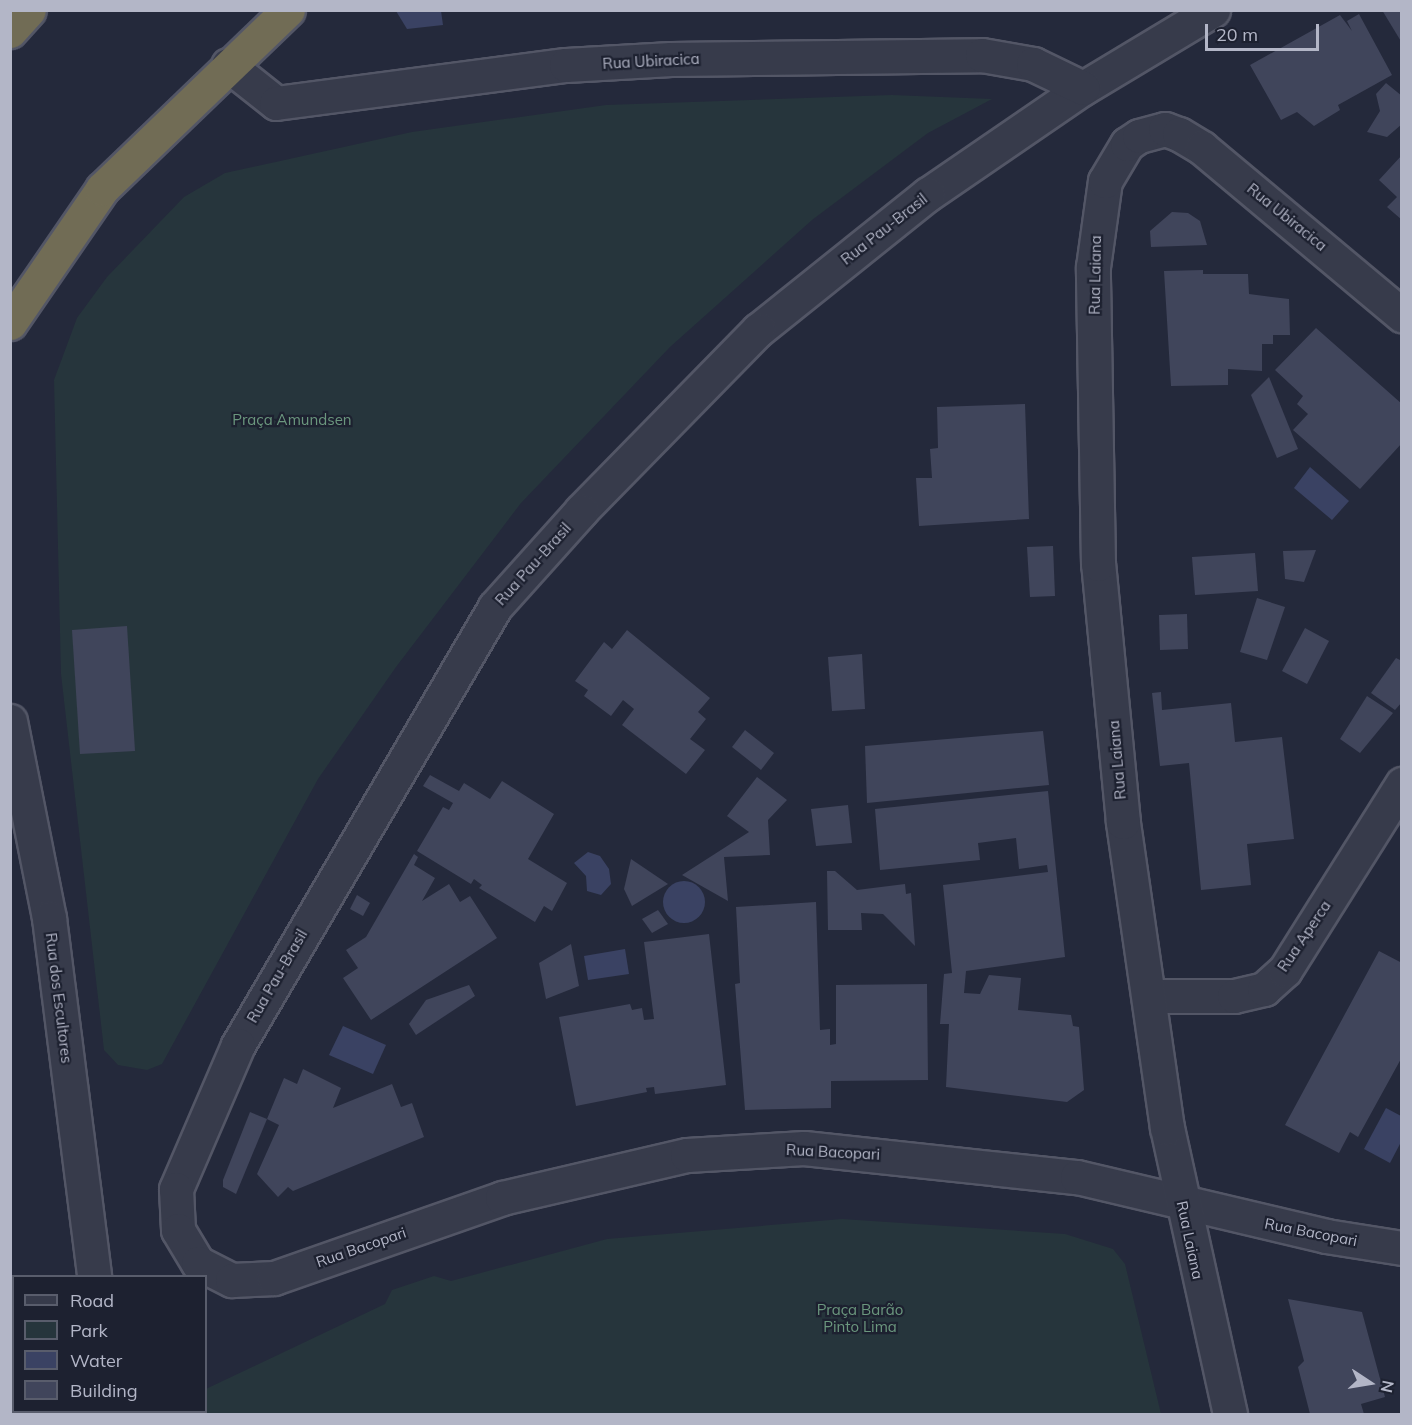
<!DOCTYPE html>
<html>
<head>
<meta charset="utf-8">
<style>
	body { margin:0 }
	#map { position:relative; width:1412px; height:1425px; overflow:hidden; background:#24293b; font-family:Mulish,sans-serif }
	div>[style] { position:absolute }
	.green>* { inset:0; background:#26353c }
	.water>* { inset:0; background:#3a4263 }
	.round { border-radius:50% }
	.building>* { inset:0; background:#40455b }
	.roads { filter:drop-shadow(2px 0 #535666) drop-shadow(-2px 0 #535666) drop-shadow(0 2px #535666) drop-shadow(0 -2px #535666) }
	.street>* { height:33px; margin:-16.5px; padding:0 16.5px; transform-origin:16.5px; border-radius:16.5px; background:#373b4b }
	.highway>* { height:33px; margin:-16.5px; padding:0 16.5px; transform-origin:16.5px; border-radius:16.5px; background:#716c55 }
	span { translate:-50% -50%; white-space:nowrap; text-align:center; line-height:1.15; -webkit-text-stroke:4.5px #1d2130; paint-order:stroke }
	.street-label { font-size:15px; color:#b3b6c7 }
	.park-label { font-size:15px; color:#6b977e }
	.frame { position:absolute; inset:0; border:12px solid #b3b6c7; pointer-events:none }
	.legend { position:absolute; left:12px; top:1275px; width:195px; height:138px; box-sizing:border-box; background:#1d2130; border:2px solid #595d6c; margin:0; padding:8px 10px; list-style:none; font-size:18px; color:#b3b6c7 }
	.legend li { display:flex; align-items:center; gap:12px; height:30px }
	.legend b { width:30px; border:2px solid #595d6c }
	.north { position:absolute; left:1340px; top:1353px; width:60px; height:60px; -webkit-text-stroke:4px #1d2130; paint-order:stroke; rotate:102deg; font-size:16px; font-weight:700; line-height:24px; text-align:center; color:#b3b6c7 }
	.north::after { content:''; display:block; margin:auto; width:21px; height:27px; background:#b3b6c7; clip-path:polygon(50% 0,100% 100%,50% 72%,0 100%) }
	.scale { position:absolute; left:1205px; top:24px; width:114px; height:27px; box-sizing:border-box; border:3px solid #b3b6c7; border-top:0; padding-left:8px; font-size:18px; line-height:21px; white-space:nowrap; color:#b3b6c7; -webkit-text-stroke:4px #1d2130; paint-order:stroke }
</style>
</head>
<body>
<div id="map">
	<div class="green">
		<div style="clip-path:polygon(892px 95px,992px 99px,928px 133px,812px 220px,670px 347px,521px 503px,396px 667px,318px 779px,162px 1064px,147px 1070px,118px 1065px,104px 1050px,61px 674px,54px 380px,77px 318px,107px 277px,184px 197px,225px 173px,412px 132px,606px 105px)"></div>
		<div style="clip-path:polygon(842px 1219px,1065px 1234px,1113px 1249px,1125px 1264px,1161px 1414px,183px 1414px,206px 1412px,206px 1389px,210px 1387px,385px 1304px,392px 1290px,434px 1276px,451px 1281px,607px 1239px)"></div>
	</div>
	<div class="water">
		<div style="clip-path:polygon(396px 11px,441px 11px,443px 25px,407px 29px)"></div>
		<div style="clip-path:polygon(1310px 467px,1349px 501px,1332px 520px,1294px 488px)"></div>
		<div style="clip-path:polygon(588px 852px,600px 856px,609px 869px,611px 884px,601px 895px,587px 891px,586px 876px,574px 863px)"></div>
		<div class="round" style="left:663px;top:881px;width:42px;height:42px"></div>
		<div style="clip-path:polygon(625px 949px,629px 974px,588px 980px,584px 956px)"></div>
		<div style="clip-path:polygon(343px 1026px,386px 1045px,373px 1074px,329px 1055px)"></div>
		<div style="clip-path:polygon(1386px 1108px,1401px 1116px,1401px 1142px,1390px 1163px,1364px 1149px)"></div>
	</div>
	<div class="building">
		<div style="clip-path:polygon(1382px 10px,1402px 10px,1402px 43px)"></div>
		<div style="clip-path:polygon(1359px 14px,1392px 75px,1338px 105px,1340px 110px,1314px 126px,1297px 112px,1281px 120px,1250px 65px,1340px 15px,1352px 31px,1347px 21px)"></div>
		<div style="clip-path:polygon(1386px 83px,1402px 96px,1402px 124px,1387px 137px,1367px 132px,1380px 111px,1376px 94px)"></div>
		<div style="clip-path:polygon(1402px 155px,1402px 220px,1387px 207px,1397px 197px,1379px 180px)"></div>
		<div style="clip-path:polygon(1172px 212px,1188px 213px,1200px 221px,1207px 245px,1151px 247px,1150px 231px)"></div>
		<div style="clip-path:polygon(1203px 270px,1203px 274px,1248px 274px,1249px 294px,1289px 299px,1290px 335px,1273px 335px,1273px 344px,1262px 344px,1262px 371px,1228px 369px,1228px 385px,1171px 386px,1164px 271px)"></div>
		<div style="clip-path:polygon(1316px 328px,1402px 404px,1402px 443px,1360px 489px,1293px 430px,1308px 414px,1297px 404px,1303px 396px,1275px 370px)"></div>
		<div style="clip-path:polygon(1269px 377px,1298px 449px,1277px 458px,1251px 395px)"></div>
		<div style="clip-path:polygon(1025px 404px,1029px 519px,919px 526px,916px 478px,932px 478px,930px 449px,938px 448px,937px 407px)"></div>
		<div style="clip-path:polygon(1053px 546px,1055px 596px,1030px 597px,1027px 547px)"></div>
		<div style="clip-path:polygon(1316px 550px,1304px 582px,1285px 579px,1283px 551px)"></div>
		<div style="clip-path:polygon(1255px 553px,1258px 591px,1195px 595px,1192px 557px)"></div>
		<div style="clip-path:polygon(1257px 598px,1285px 607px,1267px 660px,1240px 652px)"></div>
		<div style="clip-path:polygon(1187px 614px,1188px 649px,1160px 650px,1159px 615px)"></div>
		<div style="clip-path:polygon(127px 626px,135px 751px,80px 754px,72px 630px)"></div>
		<div style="clip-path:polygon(1305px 628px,1329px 641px,1307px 684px,1282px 671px)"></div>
		<div style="clip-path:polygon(627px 630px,710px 698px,698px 712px,706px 719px,690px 739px,705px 750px,686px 774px,622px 725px,634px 709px,623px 700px,611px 716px,584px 696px,588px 690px,575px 681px,604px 642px,612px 649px)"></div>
		<div style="clip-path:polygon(862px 654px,865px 709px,832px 711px,828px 657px)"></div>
		<div style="clip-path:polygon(1396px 658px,1402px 661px,1402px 702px,1395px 710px,1371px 693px)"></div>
		<div style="clip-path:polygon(1161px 692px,1162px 710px,1231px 703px,1235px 742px,1282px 737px,1294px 839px,1247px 844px,1251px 885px,1201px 890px,1189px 763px,1160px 766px,1152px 693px)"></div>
		<div style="clip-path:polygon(1367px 696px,1393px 713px,1360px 753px,1340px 739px)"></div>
		<div style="clip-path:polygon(745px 730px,774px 753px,761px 770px,732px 747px)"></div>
		<div style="clip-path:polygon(1043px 731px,1049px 785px,867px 803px,865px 746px)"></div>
		<div style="clip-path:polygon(430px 775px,459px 791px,464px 783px,490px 799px,502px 781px,554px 814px,528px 859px,567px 883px,552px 911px,544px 906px,535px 922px,479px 888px,482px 885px,474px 879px,471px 884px,417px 851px,443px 807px,449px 810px,453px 803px,423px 786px)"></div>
		<div style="clip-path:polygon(757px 777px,787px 800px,768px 820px,770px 855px,724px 857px,728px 901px,682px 875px,749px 832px,727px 816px)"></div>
		<div style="clip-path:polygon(1048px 791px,1065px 957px,966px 971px,964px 993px,980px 994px,989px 975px,1021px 978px,1018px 1010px,1071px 1015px,1073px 1026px,1079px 1027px,1084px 1090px,1067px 1102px,946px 1087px,949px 1024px,940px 1024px,944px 974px,952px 973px,943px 885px,1048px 872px,1047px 865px,1019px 869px,1016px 838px,978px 843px,980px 860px,880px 870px,875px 809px)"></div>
		<div style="clip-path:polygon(848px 805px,852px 843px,816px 846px,811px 809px)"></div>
		<div style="clip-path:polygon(414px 854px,418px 857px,414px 865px,435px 878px,422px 901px,449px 884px,460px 902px,470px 896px,497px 938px,371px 1020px,343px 978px,358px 968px,346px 950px,366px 937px)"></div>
		<div style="clip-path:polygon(631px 859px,668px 884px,632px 906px,624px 889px)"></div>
		<div style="clip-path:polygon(827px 871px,835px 871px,857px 890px,905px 884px,906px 894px,911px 893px,915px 946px,883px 914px,861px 913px,862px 930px,828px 930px)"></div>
		<div style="clip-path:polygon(357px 895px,370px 903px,363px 916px,350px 909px)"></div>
		<div style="clip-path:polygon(816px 902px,820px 1030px,830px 1029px,830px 1045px,836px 1044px,836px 985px,927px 984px,928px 1080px,831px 1081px,831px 1108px,745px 1110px,735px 984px,740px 983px,736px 907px)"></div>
		<div style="clip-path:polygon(658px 910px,668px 924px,652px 933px,642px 919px)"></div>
		<div style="clip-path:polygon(709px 934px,726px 1085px,655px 1094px,654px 1087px,646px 1088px,647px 1092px,576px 1106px,559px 1017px,630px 1004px,632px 1010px,642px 1008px,644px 1020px,654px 1019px,644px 942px)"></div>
		<div style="clip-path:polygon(571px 944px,579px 986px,546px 999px,539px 963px)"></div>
		<div style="clip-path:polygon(1379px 951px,1402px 963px,1402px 1057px,1358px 1137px,1350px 1132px,1339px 1153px,1285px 1125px)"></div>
		<div style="clip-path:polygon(469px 985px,475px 996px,416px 1035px,409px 1024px,426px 1000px)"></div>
		<div style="clip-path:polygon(303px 1069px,341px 1088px,333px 1108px,392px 1084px,401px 1107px,412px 1103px,424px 1137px,293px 1191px,288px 1187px,278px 1197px,257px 1174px,279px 1125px,267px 1119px,284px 1078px,297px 1084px)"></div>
		<div style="clip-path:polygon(250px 1112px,267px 1119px,236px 1194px,223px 1187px,223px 1180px)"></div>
		<div style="clip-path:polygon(14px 1276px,13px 1368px,14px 1411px,10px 1410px)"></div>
		<div style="clip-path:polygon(1288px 1299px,1362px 1312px,1385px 1397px,1361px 1404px,1364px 1414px,1310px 1414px,1298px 1367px,1304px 1361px)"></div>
	</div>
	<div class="roads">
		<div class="street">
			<div style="left:1213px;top:10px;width:152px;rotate:149deg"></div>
			<div style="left:1083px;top:88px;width:188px;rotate:145.6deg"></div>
			<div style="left:928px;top:194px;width:218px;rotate:141.3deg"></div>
			<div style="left:758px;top:330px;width:253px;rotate:134.4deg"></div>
			<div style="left:581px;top:511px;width:129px;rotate:131.9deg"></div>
			<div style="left:495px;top:607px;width:508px;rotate:120.4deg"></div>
			<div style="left:238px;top:1045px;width:157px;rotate:113.3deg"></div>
			<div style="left:176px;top:1189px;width:41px;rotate:87.2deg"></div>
			<div style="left:178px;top:1230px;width:39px;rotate:59deg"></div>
			<div style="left:198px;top:1263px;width:38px;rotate:27deg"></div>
			<div style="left:232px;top:1280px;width:42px;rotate:-2.7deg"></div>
			<div style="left:274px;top:1278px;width:242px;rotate:-19.3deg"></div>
			<div style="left:502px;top:1198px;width:190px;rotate:-13.1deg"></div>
			<div style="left:687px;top:1155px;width:117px;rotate:-3.4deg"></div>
			<div style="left:804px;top:1148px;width:275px;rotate:6.1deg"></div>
			<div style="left:1077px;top:1177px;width:256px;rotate:13.3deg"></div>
			<div style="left:1326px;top:1236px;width:77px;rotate:9deg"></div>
			<div style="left:228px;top:65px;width:61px;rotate:38.4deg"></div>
			<div style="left:276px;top:103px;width:292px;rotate:-7.5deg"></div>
			<div style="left:566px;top:65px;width:105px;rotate:-3.3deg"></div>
			<div style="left:671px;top:59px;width:311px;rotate:-0.7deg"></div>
			<div style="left:982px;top:55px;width:52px;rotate:10deg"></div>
			<div style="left:1033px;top:64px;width:55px;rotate:25.6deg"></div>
			<div style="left:10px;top:721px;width:201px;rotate:78.8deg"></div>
			<div style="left:49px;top:918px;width:361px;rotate:82.8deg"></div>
			<div style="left:1150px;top:996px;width:84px"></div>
			<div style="left:1234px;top:996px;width:31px;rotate:-13deg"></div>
			<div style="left:1264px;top:989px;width:28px;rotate:-42deg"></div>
			<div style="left:1285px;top:970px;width:220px;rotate:-57.8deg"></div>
			<div style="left:116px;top:1412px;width:2px;rotate:63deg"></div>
			<div style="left:1230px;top:1414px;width:293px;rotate:-102.4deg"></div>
			<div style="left:1167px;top:1128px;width:309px;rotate:-98.2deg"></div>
			<div style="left:1123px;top:822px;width:259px;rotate:-95.5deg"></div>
			<div style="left:1098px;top:564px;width:297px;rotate:-91deg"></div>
			<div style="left:1093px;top:267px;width:87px;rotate:-82.1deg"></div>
			<div style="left:1105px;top:181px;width:43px;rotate:-59.3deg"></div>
			<div style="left:1127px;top:144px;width:14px;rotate:-34deg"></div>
			<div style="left:1139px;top:136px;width:27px;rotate:-15deg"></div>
			<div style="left:1165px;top:129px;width:15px;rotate:20deg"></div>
			<div style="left:1179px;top:134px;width:27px;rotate:31deg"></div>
			<div style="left:1202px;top:148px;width:261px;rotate:39.9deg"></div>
		</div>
		<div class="highway">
			<div style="left:10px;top:31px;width:28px;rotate:-48deg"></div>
			<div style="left:10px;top:323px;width:163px;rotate:-55.5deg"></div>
			<div style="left:102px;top:189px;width:258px;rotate:-43.9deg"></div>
		</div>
	</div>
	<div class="street-label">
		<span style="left:651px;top:61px;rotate:-3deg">Rua Ubiracica</span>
		<span style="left:1287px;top:217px;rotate:39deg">Rua Ubiracica</span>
		<span style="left:884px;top:229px;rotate:-38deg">Rua Pau-Brasil</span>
		<span style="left:1095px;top:275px;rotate:-89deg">Rua Laiana</span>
		<span style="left:533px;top:564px;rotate:-48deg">Rua Pau-Brasil</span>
		<span style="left:1117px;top:760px;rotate:-95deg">Rua Laiana</span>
		<span style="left:1304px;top:936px;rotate:-56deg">Rua Aperca</span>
		<span style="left:277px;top:976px;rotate:-60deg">Rua Pau-Brasil</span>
		<span style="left:59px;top:998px;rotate:83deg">Rua dos Escultores</span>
		<span style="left:833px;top:1152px;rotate:3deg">Rua Bacopari</span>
		<span style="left:1311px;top:1232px;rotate:11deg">Rua Bacopari</span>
		<span style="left:1190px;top:1240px;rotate:78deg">Rua Laiana</span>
		<span style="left:361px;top:1247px;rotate:-19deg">Rua Bacopari</span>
	</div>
	<div class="park-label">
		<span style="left:292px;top:420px">Praça Amundsen</span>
		<span style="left:860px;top:1318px">Praça Barão<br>Pinto Lima</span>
	</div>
	<div class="frame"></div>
	<ul class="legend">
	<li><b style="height:8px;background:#373b4b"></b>Road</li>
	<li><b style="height:16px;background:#26353c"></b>Park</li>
	<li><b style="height:16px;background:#3a4263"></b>Water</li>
	<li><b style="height:16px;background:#40455b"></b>Building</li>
	</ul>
	<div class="north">N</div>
	<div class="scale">20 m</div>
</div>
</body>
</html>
